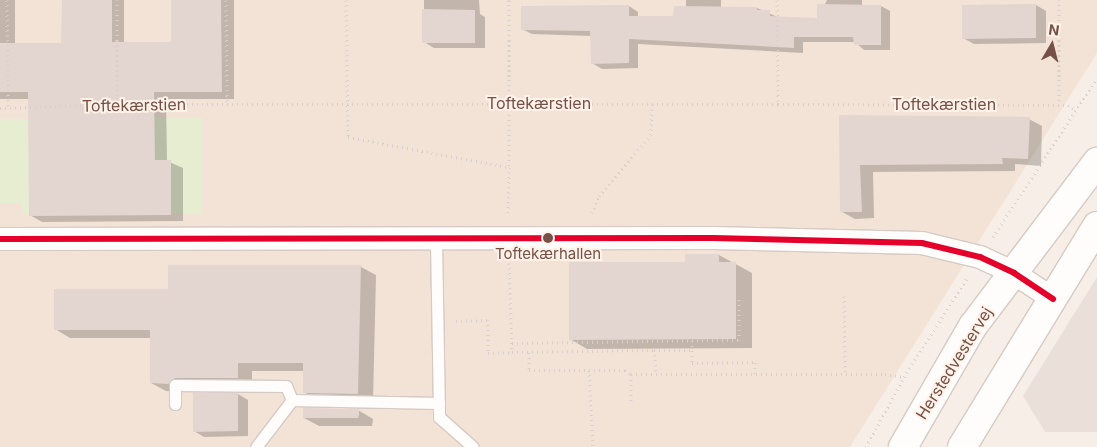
<!DOCTYPE html>
<html>
<head>
<meta charset="utf-8">
<style>
	body { margin:0 }
	#map { position:relative; width:1097px; height:447px; overflow:hidden; background:#f7efe7; font-family:Inter,sans-serif }
	div>[style] { position:absolute }
	.residential>* { inset:0; background:#f3e3d7 }
	.industrial>* { inset:0; background:#eadfd9 }
	.green>* { inset:0; background:#e6edd1 }
	.shadow>* { inset:0; background:#0003 }
	.building>* { inset:0; background:#e3d5cf }
	.path>* { height:3px; margin-top:-1.5px; transform-origin:0; background:repeating-linear-gradient(90deg,#dacfcb 0 1px,transparent 0 5px) }
	.roads { filter:drop-shadow(1px 0 #d6cac5) drop-shadow(-1px 0 #d6cac5) drop-shadow(0 1px #d6cac5) drop-shadow(0 -1px #d6cac5) }
	.lane>* { height:11px; margin:-5.5px; padding:0 5.5px; transform-origin:5.5px; border-radius:5.5px; background:#fefdfb }
	.street>* { height:22px; margin:-11px; padding:0 11px; transform-origin:11px; border-radius:11px; background:#fefdfb }
	.secondary>* { height:28px; margin:-14px; padding:0 14px; transform-origin:14px; border-radius:14px; background:#fefdfb }
	.bus-1>* { height:6px; margin:-3px; padding:0 3px; transform-origin:3px; border-radius:3px; background:#e4002b }
	.dots>* { width:14px; height:14px; translate:-50% -50%; box-sizing:border-box; border:2px solid #fff3e9; border-radius:50% }
	span { translate:-50% -50%; white-space:nowrap; text-align:center; line-height:1.15; -webkit-text-stroke:4px #fff3e9; paint-order:stroke }
	.bus-label { font-size:15px; color:#765047 }
	.street-label { font-size:16px; color:#765047 }
	.north { position:absolute; left:1027px; top:20px; width:50px; height:50px; -webkit-text-stroke:4px #fff3e9; paint-order:stroke; rotate:8deg; font-size:14px; font-weight:700; line-height:20px; text-align:center; color:#765047 }
	.north::after { content:''; display:block; margin:auto; width:18px; height:22px; background:#765047; clip-path:polygon(50% 0,100% 100%,50% 72%,0 100%) }
</style>
</head>
<body>
<div id="map">
	<div class="residential">
		<div style="clip-path:polygon(0 0,1097px 0,1097px 53px,850px 447px,0 447px)"></div>
	</div>
	<div class="industrial">
		<div style="clip-path:polygon(1097px 277px,1097px 432px,1045px 432px,1023px 396px)"></div>
	</div>
	<div class="green">
		<div style="clip-path:polygon(202px 118px,202px 214px,21px 214px,21px 203px,0 203px,0 119px)"></div>
	</div>
	<div class="shadow">
		<div style="clip-path:polygon(0 0,15px 0,15px 45px,63px 44px,63px 0,124px 0,124px 44px,172px 44px,172px 0,234px 0,234px 99px,166px 99px,167px 161px,183px 168px,183px 221px,42px 222px,30px 215px,29px 99px,0 99px)"></div>
		<div style="clip-path:polygon(424px 0,479px 0,480px 14px,485px 17px,485px 48px,434px 48px,424px 42px)"></div>
		<div style="clip-path:polygon(686px 0,721px 0,721px 8px,757px 8px,780px 18px,818px 19px,827px 0,862px 0,862px 6px,881px 6px,890px 11px,890px 50px,864px 50px,855px 42px,803px 42px,803px 53px,638px 44px,638px 68px,602px 69px,592px 63px,592px 36px,532px 34px,522px 29px,629px 6px,638px 12px,638px 17px,674px 17px,686px 8px)"></div>
		<div style="clip-path:polygon(1036px 5px,1046px 11px,1046px 43px,974px 44px,963px 38px)"></div>
		<div style="clip-path:polygon(840px 116px,1029px 119px,1042px 126px,1041px 166px,1015px 164px,1015px 171px,873px 172px,874px 218px,855px 219px,842px 212px)"></div>
		<div style="clip-path:polygon(719px 255px,752px 273px,752px 348px,587px 349px,570px 339px)"></div>
		<div style="clip-path:polygon(361px 267px,376px 275px,373px 402px,319px 401px,304px 392px,304px 371px,252px 371px,252px 386px,191px 385px,183px 392px,166px 391px,151px 383px,151px 338px,70px 338px,55px 329px,169px 291px)"></div>
		<div style="clip-path:polygon(238px 394px,248px 400px,248px 436px,204px 437px,194px 431px)"></div>
		<div style="clip-path:polygon(358px 410px,373px 419px,372px 426px,319px 426px,304px 418px)"></div>
	</div>
	<div class="building">
		<div style="clip-path:polygon(62px 0,112px 0,112px 42px,171px 42px,171px 0,221px 0,222px 92px,154px 92px,155px 160px,171px 160px,171px 215px,29px 216px,28px 92px,0 92px,0 43px,61px 43px)"></div>
		<div style="clip-path:polygon(817px 4px,881px 5px,881px 45px,854px 45px,853px 37px,794px 37px,794px 48px,629px 39px,629px 63px,591px 64px,590px 31px,521px 30px,521px 6px,629px 5px,629px 16px,673px 16px,674px 6px,757px 7px,757px 10px,770px 10px,770px 16px,817px 18px)"></div>
		<div style="clip-path:polygon(1036px 4px,1036px 38px,962px 39px,962px 5px)"></div>
		<div style="clip-path:polygon(422px 9px,475px 10px,475px 43px,422px 43px)"></div>
		<div style="clip-path:polygon(839px 115px,1030px 117px,1028px 159px,1002px 158px,1003px 164px,860px 165px,862px 212px,840px 212px)"></div>
		<div style="clip-path:polygon(685px 254px,719px 254px,719px 262px,736px 262px,736px 339px,569px 340px,569px 262px,685px 262px)"></div>
		<div style="clip-path:polygon(168px 265px,361px 265px,358px 394px,303px 393px,303px 363px,238px 363px,238px 378px,175px 378px,168px 384px,150px 383px,150px 330px,54px 330px,54px 289px,168px 289px)"></div>
		<div style="clip-path:polygon(193px 393px,238px 393px,238px 431px,193px 432px)"></div>
		<div style="clip-path:polygon(303px 408px,359px 409px,359px 415px,358px 418px,303px 418px)"></div>
	</div>
	<div class="path">
		<div style="left:7px;top:0;width:108px;rotate:89.5deg"></div>
		<div style="left:117px;top:0;width:104px;rotate:90deg"></div>
		<div style="left:226px;top:0;width:103px;rotate:89.4deg"></div>
		<div style="left:346px;top:0;width:137px;rotate:89.2deg"></div>
		<div style="left:348px;top:137px;width:164px;rotate:10.6deg"></div>
		<div style="left:509px;top:167px;width:46px;rotate:91.2deg"></div>
		<div style="left:509px;top:0;width:167px;rotate:90deg"></div>
		<div style="left:777px;top:0;width:104px;rotate:89.4deg"></div>
		<div style="left:1059px;top:0;width:105px;rotate:90deg"></div>
		<div style="left:0;top:108px;width:117px;rotate:-2deg"></div>
		<div style="left:117px;top:104px;width:661px"></div>
		<div style="left:778px;top:104px;width:290px;rotate:0.2deg"></div>
		<div style="left:1068px;top:105px;width:9px;rotate:32deg"></div>
		<div style="left:592px;top:213px;width:18px;rotate:-68deg"></div>
		<div style="left:599px;top:196px;width:80px;rotate:-49.6deg"></div>
		<div style="left:651px;top:135px;width:31px;rotate:-88deg"></div>
		<div style="left:993px;top:237px;width:190px;rotate:-56.8deg"></div>
		<div style="left:509px;top:263px;width:89px;rotate:88.1deg"></div>
		<div style="left:512px;top:352px;width:142px;rotate:-0.8deg"></div>
		<div style="left:654px;top:350px;width:24px;rotate:85deg"></div>
		<div style="left:844px;top:296px;width:78px;rotate:89.3deg"></div>
		<div style="left:456px;top:321px;width:32px;rotate:-2deg"></div>
		<div style="left:488px;top:320px;width:33px;rotate:90deg"></div>
		<div style="left:488px;top:353px;width:24px;rotate:-2deg"></div>
		<div style="left:692px;top:341px;width:22px;rotate:90deg"></div>
		<div style="left:692px;top:363px;width:63px;rotate:-0.9deg"></div>
		<div style="left:755px;top:362px;width:12px;rotate:90deg"></div>
		<div style="left:512px;top:343px;width:227px;rotate:-0.8deg"></div>
		<div style="left:739px;top:340px;width:43px;rotate:-90deg"></div>
		<div style="left:654px;top:350px;width:38px"></div>
		<div style="left:529px;top:352px;width:18px;rotate:90deg"></div>
		<div style="left:529px;top:370px;width:96px"></div>
		<div style="left:625px;top:370px;width:7px;rotate:34deg"></div>
		<div style="left:589px;top:370px;width:77px;rotate:87deg"></div>
		<div style="left:631px;top:401px;width:27px;rotate:-90deg"></div>
		<div style="left:631px;top:374px;width:254px"></div>
		<div style="left:885px;top:374px;width:19px;rotate:9deg"></div>
		<div style="left:866px;top:447px;width:80px;rotate:-61.5deg"></div>
		<div style="left:904px;top:377px;width:117px;rotate:-57.5deg"></div>
	</div>
	<div class="roads">
		<div class="lane">
			<div style="left:436px;top:240px;width:177px;rotate:89deg"></div>
			<div style="left:439px;top:417px;width:45px;rotate:41.4deg"></div>
			<div style="left:292px;top:400px;width:147px;rotate:1.2deg"></div>
			<div style="left:175px;top:404px;width:19px;rotate:-90deg"></div>
			<div style="left:175px;top:385px;width:111px;rotate:0.5deg"></div>
			<div style="left:286px;top:386px;width:15px;rotate:67deg"></div>
			<div style="left:256px;top:447px;width:59px;rotate:-52.5deg"></div>
		</div>
		<div class="street">
			<div style="left:0;top:239px;width:713px;rotate:-0.08deg"></div>
			<div style="left:713px;top:238px;width:209px;rotate:1.4deg"></div>
			<div style="left:922px;top:243px;width:60px;rotate:13.6deg"></div>
			<div style="left:980px;top:257px;width:38px;rotate:25deg"></div>
			<div style="left:1014px;top:273px;width:47px;rotate:33.7deg"></div>
		</div>
		<div class="secondary">
			<div style="left:903px;top:447px;width:140px;rotate:-60deg"></div>
			<div style="left:973px;top:326px;width:206px;rotate:-52.9deg"></div>
			<div style="left:962px;top:447px;width:259px;rotate:-58.6deg"></div>
		</div>
	</div>
	<div class="bus-1">
		<div style="left:0;top:239px;width:713px;rotate:-0.08deg"></div>
		<div style="left:713px;top:238px;width:209px;rotate:1.4deg"></div>
		<div style="left:922px;top:243px;width:60px;rotate:13.6deg"></div>
		<div style="left:980px;top:257px;width:38px;rotate:25deg"></div>
		<div style="left:1014px;top:273px;width:47px;rotate:33.7deg"></div>
	</div>
	<div class="dots">
		<div style="left:548px;top:238px;background:#765047"></div>
	</div>
	<div class="bus-label">
		<span style="left:548px;top:254px">Toftekærhallen</span>
	</div>
	<div class="street-label">
		<span style="left:539px;top:103px">Toftekærstien</span>
		<span style="left:944px;top:104px">Toftekærstien</span>
		<span style="left:134px;top:105px;rotate:-1deg">Toftekærstien</span>
		<span style="left:954px;top:363px;rotate:-58deg">Herstedvestervej</span>
	</div>
	<div class="north">N</div>
</div>
</body>
</html>
